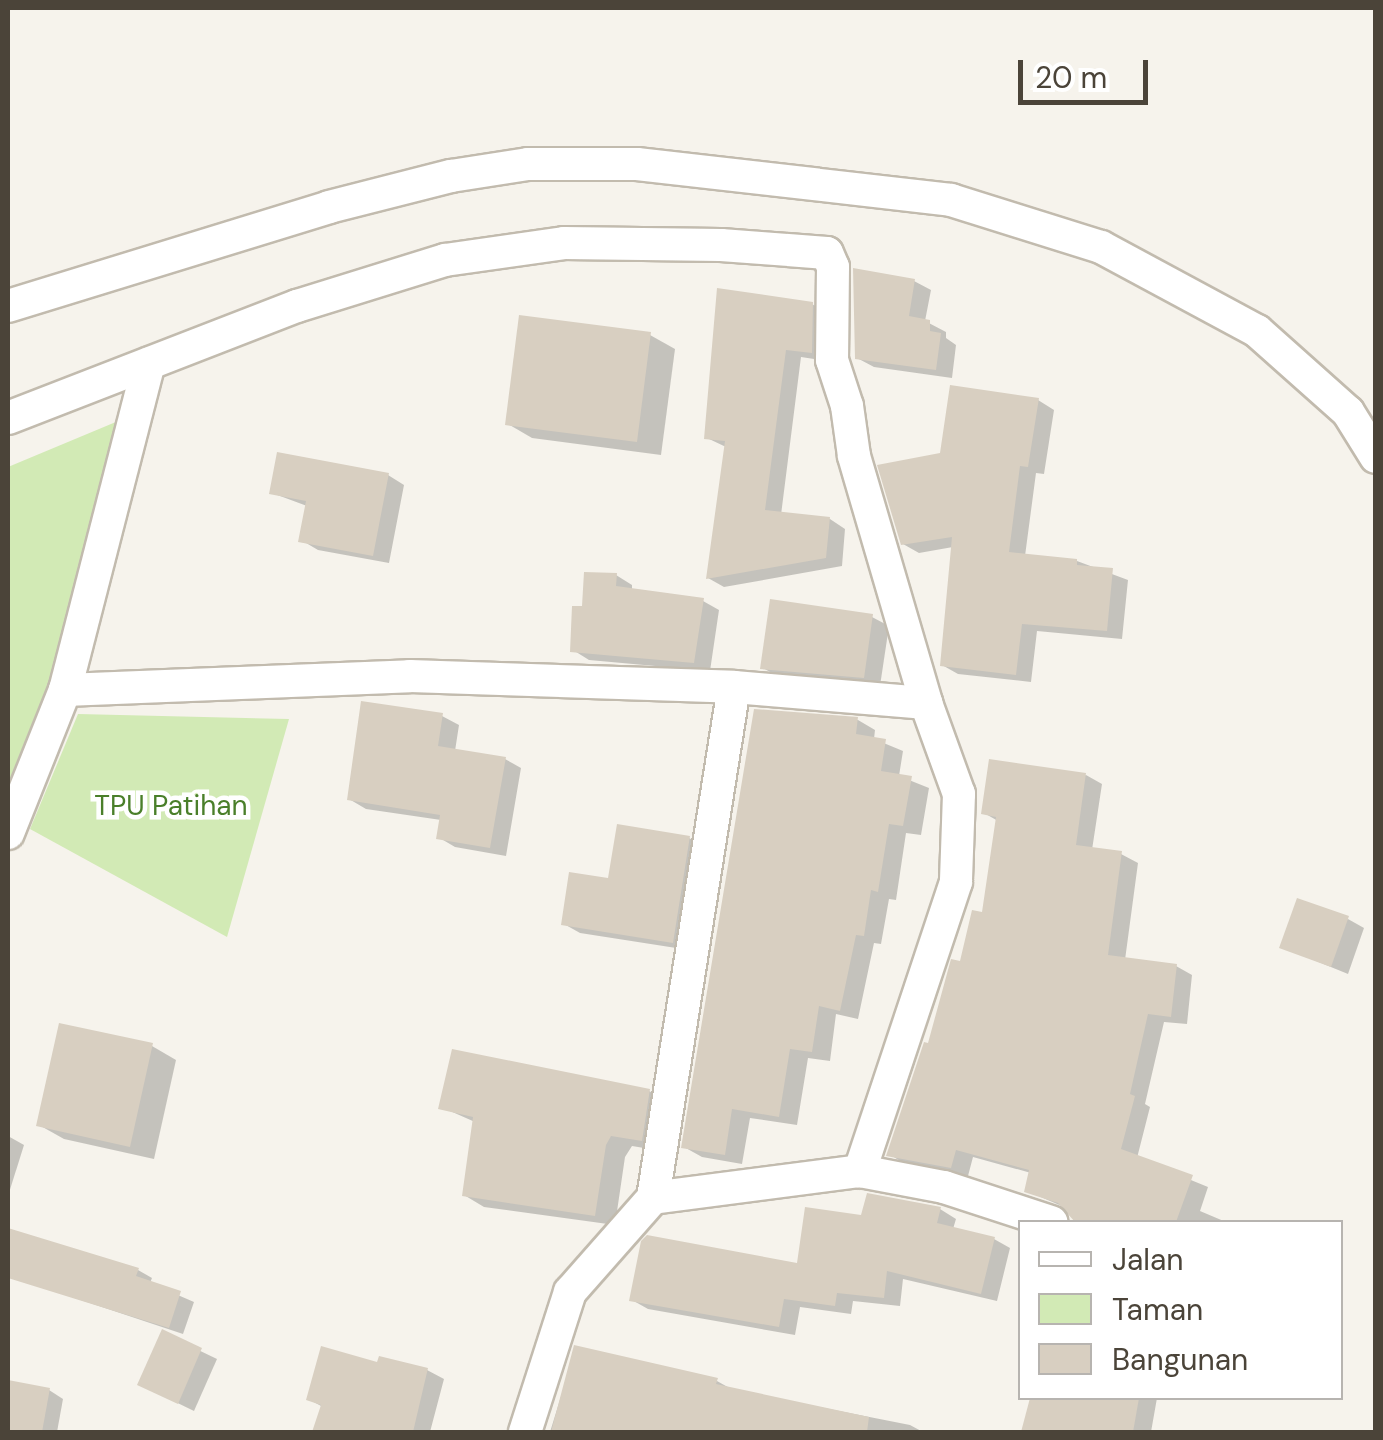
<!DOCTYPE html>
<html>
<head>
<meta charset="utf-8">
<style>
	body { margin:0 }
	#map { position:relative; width:1383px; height:1440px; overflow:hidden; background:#f6f3ec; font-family:"DM Sans",sans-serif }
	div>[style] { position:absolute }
	.green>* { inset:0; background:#d2eab5 }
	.shadow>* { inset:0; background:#0003 }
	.building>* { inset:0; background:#d8cfc1 }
	.roads { filter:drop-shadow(2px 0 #c2bbae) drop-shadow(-2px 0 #c2bbae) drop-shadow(0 2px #c2bbae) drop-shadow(0 -2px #c2bbae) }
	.minor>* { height:32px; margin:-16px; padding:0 16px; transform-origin:16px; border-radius:16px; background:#fff }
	span { translate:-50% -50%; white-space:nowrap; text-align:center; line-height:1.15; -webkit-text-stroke:9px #fff; paint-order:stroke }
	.park-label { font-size:28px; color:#4a7f2a }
	.frame { position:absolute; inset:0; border:10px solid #4b4439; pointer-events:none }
	.legend { position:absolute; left:1018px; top:1220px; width:325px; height:180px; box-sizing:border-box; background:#fff; border:2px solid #b7b4b0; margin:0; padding:12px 18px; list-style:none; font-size:30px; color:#4b4439 }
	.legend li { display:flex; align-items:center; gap:20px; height:50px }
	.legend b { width:50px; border:2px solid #b7b4b0 }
	.scale { position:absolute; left:1018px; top:60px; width:130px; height:45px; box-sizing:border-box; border:5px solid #4b4439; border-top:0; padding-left:12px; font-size:30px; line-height:35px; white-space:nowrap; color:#4b4439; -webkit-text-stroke:8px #fff; paint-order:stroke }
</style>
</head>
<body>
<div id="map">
	<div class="green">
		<div style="clip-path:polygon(123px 419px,79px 618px,8px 785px,8px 467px)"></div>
		<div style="clip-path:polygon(78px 714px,289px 719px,227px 937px,30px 829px)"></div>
	</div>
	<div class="shadow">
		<div style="clip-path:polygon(914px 281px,931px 290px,925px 321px,946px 332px,946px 338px,956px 345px,952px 378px,874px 367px,857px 358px)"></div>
		<div style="clip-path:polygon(812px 304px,828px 314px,827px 361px,801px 357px,781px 515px,830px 519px,845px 529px,842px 566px,724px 587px,708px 578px,726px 447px,707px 438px)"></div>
		<div style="clip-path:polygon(650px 335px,675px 349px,661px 455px,532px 438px,508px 424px)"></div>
		<div style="clip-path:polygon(1038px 400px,1054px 410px,1044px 474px,1036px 473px,1025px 556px,1077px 561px,1128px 580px,1122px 639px,1037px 631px,1031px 682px,958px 674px,942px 665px,953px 547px,919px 553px,903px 544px,942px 455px)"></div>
		<div style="clip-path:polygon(388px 475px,404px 485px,389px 563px,318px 550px,301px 540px,307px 506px,272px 493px)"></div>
		<div style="clip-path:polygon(616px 575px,632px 585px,632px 591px,703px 601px,719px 610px,710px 671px,589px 660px,573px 650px,584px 609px)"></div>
		<div style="clip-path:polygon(872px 617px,889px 626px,880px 686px,779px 677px,763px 668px)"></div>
		<div style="clip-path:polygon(756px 711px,858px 720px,875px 730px,874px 739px,903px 751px,899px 776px,929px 788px,921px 835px,906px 833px,896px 900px,889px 899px,881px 944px,874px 943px,858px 1019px,836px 1014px,830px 1061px,808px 1058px,797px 1125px,750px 1118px,742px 1164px,702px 1157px,684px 1147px)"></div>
		<div style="clip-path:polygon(442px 716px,459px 725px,455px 751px,505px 759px,521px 768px,506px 856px,455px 847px,438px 837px,441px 820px,366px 809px,349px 799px)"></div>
		<div style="clip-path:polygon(1086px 775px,1102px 784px,1092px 850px,1121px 854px,1138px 863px,1125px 960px,1176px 966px,1192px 975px,1187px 1024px,1164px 1022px,1145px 1104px,1150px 1107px,1137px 1158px,1208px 1187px,1200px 1211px,1226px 1222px,1077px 1222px,1064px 1207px,1027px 1191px,1031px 1173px,973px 1157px,968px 1176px,905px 1164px,889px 1154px,984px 915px,998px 821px,984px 813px)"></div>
		<div style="clip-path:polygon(689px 838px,706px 848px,689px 950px,580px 933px,564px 924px,610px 881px)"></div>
		<div style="clip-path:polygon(1348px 919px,1364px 928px,1348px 974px,1282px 947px)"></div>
		<div style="clip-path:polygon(152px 1046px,176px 1060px,154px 1159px,64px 1139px,39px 1125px)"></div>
		<div style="clip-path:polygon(649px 1091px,669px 1103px,662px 1151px,632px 1146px,625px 1157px,615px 1225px,484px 1207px,464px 1195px,475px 1122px,441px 1107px)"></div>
		<div style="clip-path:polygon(8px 1136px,24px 1145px,8px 1196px)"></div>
		<div style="clip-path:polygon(940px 1209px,956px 1219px,953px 1229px,994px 1239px,1010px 1248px,997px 1301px,903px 1279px,900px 1306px,853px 1301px,851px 1314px,800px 1307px,795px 1335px,648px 1309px,632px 1300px,799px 1266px,863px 1217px)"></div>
		<div style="clip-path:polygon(138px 1270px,152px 1278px,150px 1283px,194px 1302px,183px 1334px,30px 1283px)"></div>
		<div style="clip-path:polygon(163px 1333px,217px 1359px,194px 1411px,157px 1393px)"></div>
		<div style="clip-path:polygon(576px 1348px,717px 1381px,733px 1390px,910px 1425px,923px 1432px,550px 1432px)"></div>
		<div style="clip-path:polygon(379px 1366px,427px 1370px,444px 1379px,430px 1432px,315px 1432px,323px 1407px,308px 1399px)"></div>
		<div style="clip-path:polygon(8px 1383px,49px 1390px,63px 1399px,57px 1432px,8px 1432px)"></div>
		<div style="clip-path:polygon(1041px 1398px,1157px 1398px,1151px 1432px,1023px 1432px,1030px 1406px,1039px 1408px)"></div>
	</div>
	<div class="building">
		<div style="clip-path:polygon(853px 268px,915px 279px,909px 316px,930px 320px,930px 331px,941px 333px,936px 370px,855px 359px)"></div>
		<div style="clip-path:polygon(717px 288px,813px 302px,812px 353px,786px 350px,765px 510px,830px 517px,826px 558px,706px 579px,725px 441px,704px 439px)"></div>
		<div style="clip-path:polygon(519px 315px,651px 332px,637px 442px,505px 425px)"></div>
		<div style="clip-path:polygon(950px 385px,1039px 398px,1028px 467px,1020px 466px,1009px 552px,1077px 559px,1077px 565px,1113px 568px,1107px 631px,1022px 624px,1016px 675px,940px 666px,952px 537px,901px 545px,877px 465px,940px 453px)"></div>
		<div style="clip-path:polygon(277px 452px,389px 473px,373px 556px,298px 542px,306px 501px,269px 494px)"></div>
		<div style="clip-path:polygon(584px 572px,617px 573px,616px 586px,704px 598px,694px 663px,570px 652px,572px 606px,582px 606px)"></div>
		<div style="clip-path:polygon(770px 599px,873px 614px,864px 678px,760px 669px)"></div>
		<div style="clip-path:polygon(361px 701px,443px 713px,438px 746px,506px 757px,490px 848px,436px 839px,440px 815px,347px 800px)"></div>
		<div style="clip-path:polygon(754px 709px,858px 717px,856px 734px,886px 739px,881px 771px,912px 776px,903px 826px,889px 824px,878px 892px,871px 890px,864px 936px,856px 935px,840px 1011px,819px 1006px,812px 1052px,790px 1049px,779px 1117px,732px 1109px,725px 1155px,681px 1148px)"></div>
		<div style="clip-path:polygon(989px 759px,1086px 773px,1076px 845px,1122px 851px,1108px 955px,1177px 964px,1171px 1017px,1148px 1014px,1130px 1094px,1135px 1096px,1121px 1149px,1193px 1175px,1176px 1222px,1075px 1222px,1058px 1203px,1024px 1192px,1029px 1170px,956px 1150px,951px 1168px,886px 1156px,924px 1042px,928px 1043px,951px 959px,960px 961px,972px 910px,982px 912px,996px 817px,981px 814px)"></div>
		<div style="clip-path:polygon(617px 824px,690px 836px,673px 943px,561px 925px,569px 872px,608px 878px)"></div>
		<div style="clip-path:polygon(1297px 898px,1349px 916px,1331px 967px,1279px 948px)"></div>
		<div style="clip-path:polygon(59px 1023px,153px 1043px,130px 1147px,36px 1126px)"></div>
		<div style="clip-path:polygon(452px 1049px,650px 1089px,642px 1141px,611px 1136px,606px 1145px,595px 1216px,462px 1196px,473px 1117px,438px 1109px)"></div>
		<div style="clip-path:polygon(867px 1193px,941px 1207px,937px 1223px,995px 1237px,981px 1294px,887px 1271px,884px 1298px,837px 1293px,835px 1306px,784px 1299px,779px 1327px,629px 1301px,641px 1241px,647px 1235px,797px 1263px,805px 1207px,861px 1215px)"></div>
		<div style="clip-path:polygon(8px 1228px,139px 1268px,136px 1276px,181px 1291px,169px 1328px,8px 1278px)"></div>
		<div style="clip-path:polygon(162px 1329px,202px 1348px,178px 1404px,137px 1385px)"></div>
		<div style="clip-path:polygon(574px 1345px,718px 1378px,716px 1384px,869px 1417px,867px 1432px,551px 1432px)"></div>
		<div style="clip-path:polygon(321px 1346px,377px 1362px,379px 1356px,428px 1368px,413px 1432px,312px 1432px,321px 1405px,306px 1400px)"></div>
		<div style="clip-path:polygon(8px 1380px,50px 1388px,42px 1432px,8px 1432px)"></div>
		<div style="clip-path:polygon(1030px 1398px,1139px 1398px,1133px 1432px,1021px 1432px)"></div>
	</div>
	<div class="roads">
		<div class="minor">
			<div style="left:8px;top:306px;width:336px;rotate:-17.1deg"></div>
			<div style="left:329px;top:207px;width:126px;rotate:-14.3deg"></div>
			<div style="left:451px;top:176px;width:78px;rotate:-8.9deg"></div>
			<div style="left:528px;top:164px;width:109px"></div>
			<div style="left:637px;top:164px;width:316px;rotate:6.5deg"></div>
			<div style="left:951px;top:200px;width:157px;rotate:17.4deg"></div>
			<div style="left:1101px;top:247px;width:177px;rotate:28.3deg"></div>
			<div style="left:1257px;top:331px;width:122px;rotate:41.7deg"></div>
			<div style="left:1348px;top:412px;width:53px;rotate:58.1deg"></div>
			<div style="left:8px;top:418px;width:310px;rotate:-21.2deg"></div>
			<div style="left:297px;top:306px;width:155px;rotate:-17.3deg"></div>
			<div style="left:445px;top:260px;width:120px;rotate:-8.1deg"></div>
			<div style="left:564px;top:243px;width:157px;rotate:0.7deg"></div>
			<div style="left:721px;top:245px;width:106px;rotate:4.3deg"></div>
			<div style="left:827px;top:253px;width:15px;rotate:67deg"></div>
			<div style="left:833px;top:267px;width:93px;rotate:90.6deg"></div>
			<div style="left:832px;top:360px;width:48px;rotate:71.9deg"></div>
			<div style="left:847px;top:406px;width:50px;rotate:82deg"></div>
			<div style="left:854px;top:456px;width:257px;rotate:73.7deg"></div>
			<div style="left:926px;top:703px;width:97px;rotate:70.1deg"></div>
			<div style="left:959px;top:794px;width:88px;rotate:92deg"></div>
			<div style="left:956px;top:882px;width:305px;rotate:108.4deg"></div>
			<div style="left:860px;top:1171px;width:209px;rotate:172.6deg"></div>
			<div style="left:65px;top:690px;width:345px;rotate:-2.3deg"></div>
			<div style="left:410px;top:676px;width:324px;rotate:1.9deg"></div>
			<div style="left:734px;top:687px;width:193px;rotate:4.8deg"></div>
			<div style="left:8px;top:833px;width:154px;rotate:-68.3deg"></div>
			<div style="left:65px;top:690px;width:337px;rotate:-75.6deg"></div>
			<div style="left:860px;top:1171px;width:86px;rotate:10.8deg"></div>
			<div style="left:944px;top:1187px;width:113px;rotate:18.1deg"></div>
			<div style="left:653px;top:1198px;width:517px;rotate:-80.99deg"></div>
			<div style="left:525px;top:1432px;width:147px;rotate:-72.2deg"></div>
			<div style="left:570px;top:1292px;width:125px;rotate:-48.6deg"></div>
		</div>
	</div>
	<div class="park-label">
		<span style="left:171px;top:806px">TPU Patihan</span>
	</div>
	<div class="frame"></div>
	<ul class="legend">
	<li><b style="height:12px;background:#fff"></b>Jalan</li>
	<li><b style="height:28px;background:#d2eab5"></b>Taman</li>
	<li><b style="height:28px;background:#d8cfc1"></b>Bangunan</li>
	</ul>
	<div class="scale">20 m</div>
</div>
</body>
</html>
